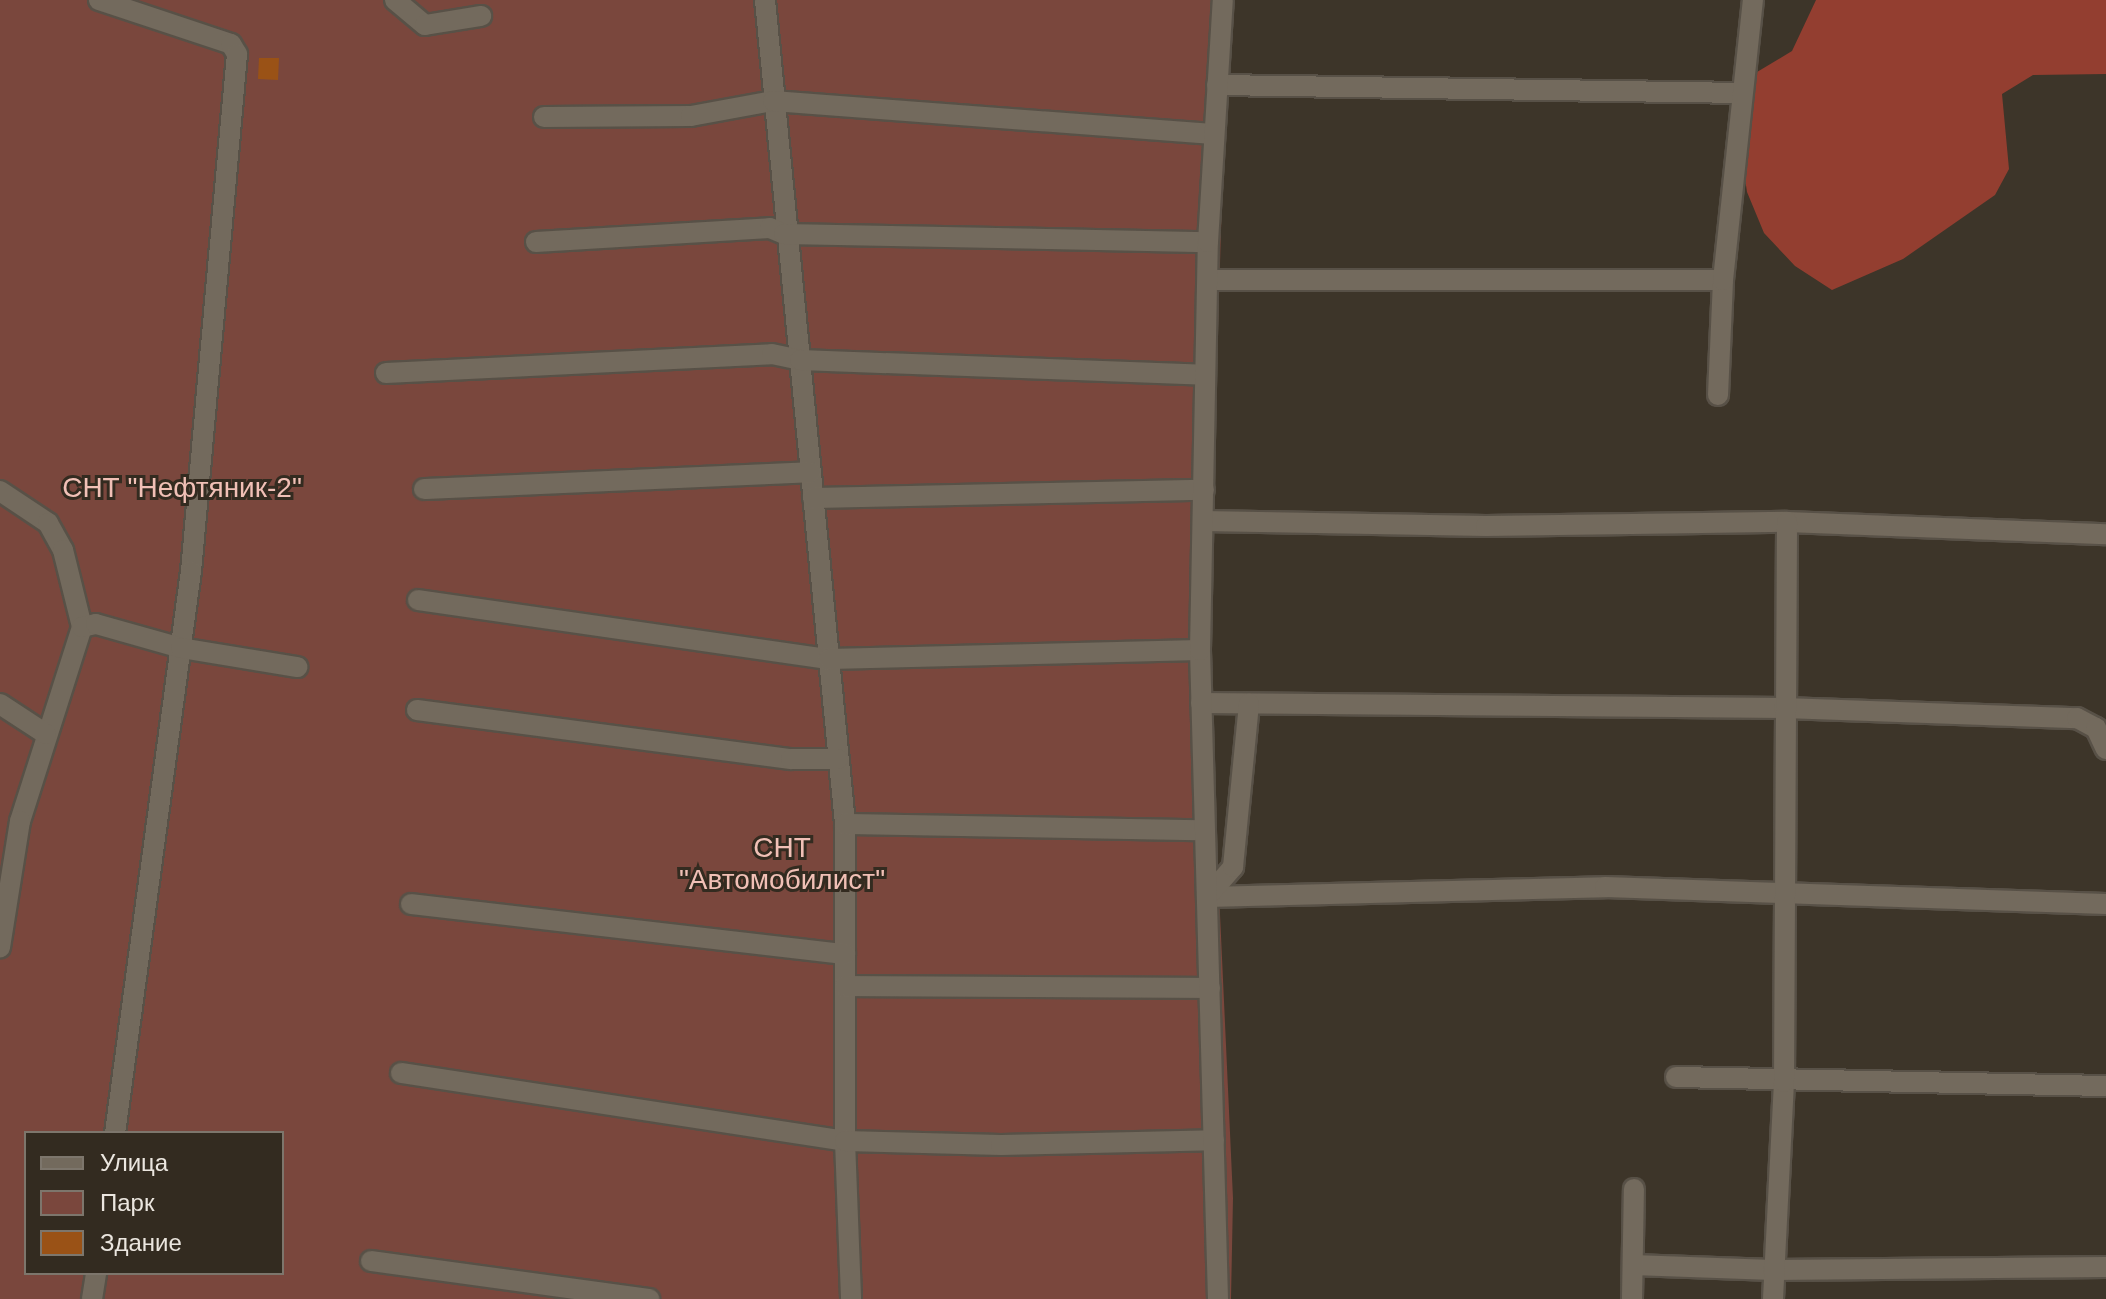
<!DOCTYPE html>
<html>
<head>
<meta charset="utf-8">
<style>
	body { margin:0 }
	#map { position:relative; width:2106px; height:1299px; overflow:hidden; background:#3d3529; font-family:Arial,sans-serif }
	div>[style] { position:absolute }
	.green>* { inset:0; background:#7a473d }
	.forest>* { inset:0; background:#933e30 }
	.building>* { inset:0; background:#9a5216 }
	.roads { filter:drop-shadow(2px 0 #585147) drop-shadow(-2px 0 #585147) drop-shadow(0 2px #585147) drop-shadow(0 -2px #585147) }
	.minor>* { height:20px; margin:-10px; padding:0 10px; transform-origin:10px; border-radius:10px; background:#736a5d }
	span { translate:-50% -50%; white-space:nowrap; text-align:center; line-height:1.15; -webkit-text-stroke:6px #332b20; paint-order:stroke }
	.park-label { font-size:28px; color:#f1c0b6 }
	.legend { position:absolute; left:24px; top:1131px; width:260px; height:144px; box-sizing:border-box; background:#332b20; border:2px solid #7d766c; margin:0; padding:10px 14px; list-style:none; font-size:24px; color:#ebe6df }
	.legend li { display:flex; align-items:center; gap:16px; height:40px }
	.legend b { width:40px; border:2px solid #7d766c }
</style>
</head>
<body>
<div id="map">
	<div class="green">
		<div style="clip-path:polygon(evenodd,0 0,1234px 0,1226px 70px,1208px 652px,1233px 1198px,1231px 1299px,0 1299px,0 0,26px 1133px,282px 1133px,282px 1273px,26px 1273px,26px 1133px)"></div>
	</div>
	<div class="forest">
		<div style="clip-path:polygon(1816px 0,2106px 0,2106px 74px,2033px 75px,2002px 94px,2009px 169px,1995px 195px,1903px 259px,1832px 290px,1795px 266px,1764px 233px,1747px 192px,1742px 158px,1752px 75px,1792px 51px)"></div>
	</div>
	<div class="building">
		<div style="clip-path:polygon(259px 58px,279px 58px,278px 80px,258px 79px)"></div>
	</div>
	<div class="roads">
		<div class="minor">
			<div style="left:99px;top:0;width:139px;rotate:18.4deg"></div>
			<div style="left:231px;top:44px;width:12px;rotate:59deg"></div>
			<div style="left:237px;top:54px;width:519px;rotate:95.08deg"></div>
			<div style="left:191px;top:571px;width:567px;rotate:97.7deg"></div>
			<div style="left:395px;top:0;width:39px;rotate:40deg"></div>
			<div style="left:425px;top:25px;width:57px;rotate:-9.1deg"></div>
			<div style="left:765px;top:0;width:828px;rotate:84.45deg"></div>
			<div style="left:845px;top:824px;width:317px;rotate:90deg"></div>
			<div style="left:845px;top:1141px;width:158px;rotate:87.8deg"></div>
			<div style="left:1217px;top:85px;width:524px;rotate:0.87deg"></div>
			<div style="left:544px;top:117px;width:147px;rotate:-0.4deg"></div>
			<div style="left:691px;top:116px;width:83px;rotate:-10.4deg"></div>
			<div style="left:773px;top:101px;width:441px;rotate:4.3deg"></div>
			<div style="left:536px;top:242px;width:234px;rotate:-3.4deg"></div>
			<div style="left:770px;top:228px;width:15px;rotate:23deg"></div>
			<div style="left:784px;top:234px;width:424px;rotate:1.1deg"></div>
			<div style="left:1208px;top:280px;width:515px"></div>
			<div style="left:386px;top:373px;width:386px;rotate:-2.8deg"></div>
			<div style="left:772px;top:354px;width:29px;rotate:12deg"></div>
			<div style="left:800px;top:360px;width:405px;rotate:2.1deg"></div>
			<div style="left:1718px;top:395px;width:115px;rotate:-87.5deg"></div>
			<div style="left:1723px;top:280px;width:282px;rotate:-83.9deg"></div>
			<div style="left:424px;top:489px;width:387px;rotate:-2.5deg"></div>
			<div style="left:0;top:491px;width:58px;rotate:33.7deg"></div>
			<div style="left:48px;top:523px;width:31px;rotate:61deg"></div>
			<div style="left:63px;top:550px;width:79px;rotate:76.1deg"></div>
			<div style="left:82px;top:627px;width:204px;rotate:107.7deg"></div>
			<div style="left:20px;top:821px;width:128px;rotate:99deg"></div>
			<div style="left:813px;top:498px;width:391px;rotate:-1.2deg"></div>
			<div style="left:1203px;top:521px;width:283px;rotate:1deg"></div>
			<div style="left:1486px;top:526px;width:301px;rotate:-0.8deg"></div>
			<div style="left:1787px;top:522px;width:319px;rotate:2.2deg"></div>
			<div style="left:418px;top:600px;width:415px;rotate:8.2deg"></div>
			<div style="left:829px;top:659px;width:371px;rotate:-1.4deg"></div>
			<div style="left:82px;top:627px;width:14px;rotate:-12deg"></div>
			<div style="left:96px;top:624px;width:88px;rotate:15.8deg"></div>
			<div style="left:181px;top:648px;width:118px;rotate:9.3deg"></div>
			<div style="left:1201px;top:703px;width:583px;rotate:0.49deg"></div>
			<div style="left:1784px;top:708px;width:293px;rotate:2deg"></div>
			<div style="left:2077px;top:718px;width:21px;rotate:28deg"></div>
			<div style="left:2096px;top:728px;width:23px;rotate:65deg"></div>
			<div style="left:0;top:704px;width:55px;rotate:33.1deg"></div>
			<div style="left:417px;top:710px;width:377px;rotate:7.5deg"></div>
			<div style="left:791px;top:759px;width:47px"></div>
			<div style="left:845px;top:824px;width:358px;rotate:1deg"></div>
			<div style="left:1207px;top:897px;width:398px;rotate:-1.4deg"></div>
			<div style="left:1605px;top:887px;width:501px;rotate:1.94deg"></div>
			<div style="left:1207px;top:897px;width:40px;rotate:-49deg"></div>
			<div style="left:1233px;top:867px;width:164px;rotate:-84.4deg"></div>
			<div style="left:411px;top:904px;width:437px;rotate:6.6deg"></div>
			<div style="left:845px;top:986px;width:365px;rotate:0.3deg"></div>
			<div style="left:401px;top:1073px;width:449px;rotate:8.7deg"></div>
			<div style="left:845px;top:1141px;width:156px;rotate:1.5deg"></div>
			<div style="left:1001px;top:1145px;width:213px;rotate:-1.3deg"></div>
			<div style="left:1676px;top:1077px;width:430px;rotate:1.2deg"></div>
			<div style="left:371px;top:1261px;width:281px;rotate:7.8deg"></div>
			<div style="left:1633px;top:1265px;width:140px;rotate:2deg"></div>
			<div style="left:1773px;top:1270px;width:333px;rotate:-0.5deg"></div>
			<div style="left:92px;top:1299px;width:26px;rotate:-81deg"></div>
			<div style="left:1218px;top:1299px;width:649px;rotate:-91.59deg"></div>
			<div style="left:1200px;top:650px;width:408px;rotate:-88.9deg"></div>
			<div style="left:1208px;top:242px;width:242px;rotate:-86.5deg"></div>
			<div style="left:1632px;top:1299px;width:110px;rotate:-89deg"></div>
			<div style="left:1773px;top:1299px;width:217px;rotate:-87.1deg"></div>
			<div style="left:1784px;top:1082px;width:560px;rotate:-89.69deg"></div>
		</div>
	</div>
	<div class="park-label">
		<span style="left:182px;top:488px">СНТ "Нефтяник-2"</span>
		<span style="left:782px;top:864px">СНТ<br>"Автомобилист"</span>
	</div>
	<ul class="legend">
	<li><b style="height:10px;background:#736a5d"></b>Улица</li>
	<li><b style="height:22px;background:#7a473d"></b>Парк</li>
	<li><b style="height:22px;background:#9a5216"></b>Здание</li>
	</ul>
</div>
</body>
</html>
